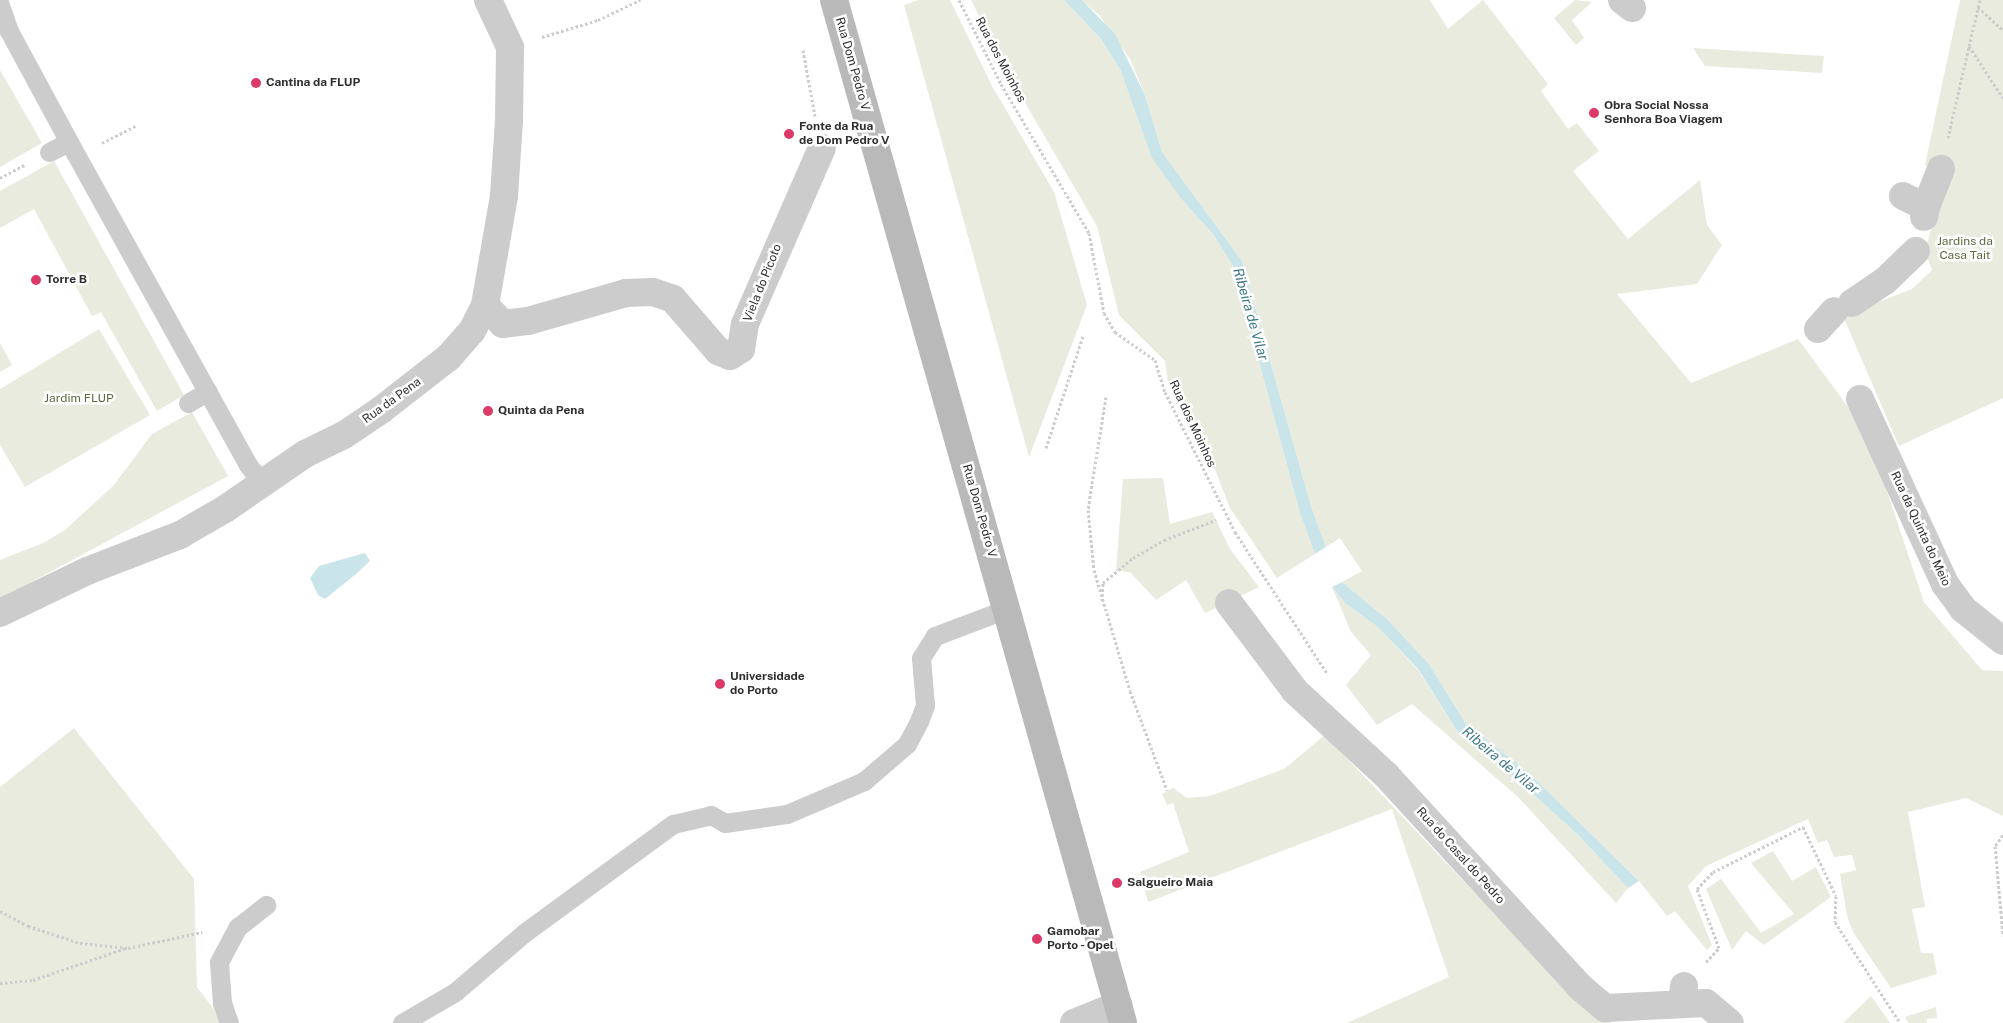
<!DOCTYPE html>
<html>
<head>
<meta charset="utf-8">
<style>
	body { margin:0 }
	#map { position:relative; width:2003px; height:1023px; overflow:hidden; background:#fff; font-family:"Public Sans",sans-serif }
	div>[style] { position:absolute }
	.green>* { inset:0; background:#e8ebdd }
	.water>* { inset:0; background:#cae5ea }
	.path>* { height:3px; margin-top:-1.5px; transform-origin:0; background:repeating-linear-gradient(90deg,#ccc 0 2.5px,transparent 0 5px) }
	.service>* { height:19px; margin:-9.5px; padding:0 9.5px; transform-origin:9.5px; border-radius:9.5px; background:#ccc }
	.pedestrian>* { height:28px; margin:-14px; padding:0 14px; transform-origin:14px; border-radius:14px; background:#ccc }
	.minor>* { height:28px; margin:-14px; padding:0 14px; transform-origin:14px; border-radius:14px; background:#ccc }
	.secondary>* { height:28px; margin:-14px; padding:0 14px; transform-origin:14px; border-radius:14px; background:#b9b9b9 }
	.dots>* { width:14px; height:14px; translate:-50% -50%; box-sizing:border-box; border:2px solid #fff; border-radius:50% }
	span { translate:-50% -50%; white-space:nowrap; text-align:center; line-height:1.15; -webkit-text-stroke:5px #fff; paint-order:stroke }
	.street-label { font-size:12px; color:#2f2f2f }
	.poi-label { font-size:12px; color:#2f2f2f; font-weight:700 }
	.left { translate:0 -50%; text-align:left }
	.park-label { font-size:12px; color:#5b693e }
	.water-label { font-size:14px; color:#3e7a87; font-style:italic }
</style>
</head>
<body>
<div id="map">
	<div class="green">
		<div style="clip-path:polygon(919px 0,950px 0,992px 86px,1054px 192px,1087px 305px,1029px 457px,904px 5px)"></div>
		<div style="clip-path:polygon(971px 0,1064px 0,1101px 39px,1121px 71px,1183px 201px,1213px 234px,1233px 266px,1300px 513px,1315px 554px,1277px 578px,1230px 508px,1202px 436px,1168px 382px,1165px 361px,1119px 315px,1097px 226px,1010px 77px)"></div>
		<div style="clip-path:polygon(1082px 0,1430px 0,1448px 29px,1483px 0,1548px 84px,1541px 91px,1568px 129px,1577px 123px,1599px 151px,1573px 171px,1628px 239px,1700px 180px,1707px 225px,1722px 245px,1697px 284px,1617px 294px,1691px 383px,1798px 339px,1851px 411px,1878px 465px,1924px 602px,1982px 670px,2003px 671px,2003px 816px,1966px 798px,1908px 812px,1925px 907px,1912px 909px,1921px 953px,1933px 953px,1937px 974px,1891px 988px,1853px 932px,1847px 916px,1840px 874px,1856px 870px,1852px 855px,1834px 857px,1827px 840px,1818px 843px,1808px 819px,1706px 866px,1688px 886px,1712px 945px,1707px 950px,1675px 911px,1667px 916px,1639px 881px,1527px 771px,1466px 724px,1429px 664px,1388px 620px,1342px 582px,1362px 571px,1340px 538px,1326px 547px,1311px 506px,1242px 261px,1162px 152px,1145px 95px,1130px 59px,1100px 16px)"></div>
		<div style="clip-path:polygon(1575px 0,1592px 2px,1572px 20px,1584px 38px,1576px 45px,1554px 18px)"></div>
		<div style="clip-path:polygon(1960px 0,2003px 0,2003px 398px,1899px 446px,1843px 316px,1912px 289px,1932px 270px,1925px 251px,1947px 172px,1925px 165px)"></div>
		<div style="clip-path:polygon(1693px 48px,1824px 56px,1822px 73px,1705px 66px)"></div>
		<div style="clip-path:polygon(0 70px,42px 143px,0 167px)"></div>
		<div style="clip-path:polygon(54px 161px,184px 395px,157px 411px,101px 312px,92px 316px,34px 209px,0 228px,0 191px)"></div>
		<div style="clip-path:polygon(99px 329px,150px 415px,25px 487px,0 445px,0 389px)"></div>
		<div style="clip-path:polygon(0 343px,12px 365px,0 372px)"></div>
		<div style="clip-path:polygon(192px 412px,228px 476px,0 599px,0 560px,43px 543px,65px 530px,114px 485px,152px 434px)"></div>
		<div style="clip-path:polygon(1163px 478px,1170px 524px,1212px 512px,1230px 549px,1259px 587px,1205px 613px,1186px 580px,1156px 600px,1130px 572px,1116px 571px,1123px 479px)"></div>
		<div style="clip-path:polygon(1332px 587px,1345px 603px,1379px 628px,1418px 670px,1459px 734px,1519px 781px,1579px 836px,1628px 888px,1616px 903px,1519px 798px,1412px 704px,1377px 725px,1346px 685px,1371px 655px,1351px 632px)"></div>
		<div style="clip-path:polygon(74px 728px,194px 879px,197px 987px,224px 1023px,0 1023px,0 787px)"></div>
		<div style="clip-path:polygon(1325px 735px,1580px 1004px,1612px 1019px,1611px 1023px,1347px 1023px,1449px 977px,1392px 809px,1148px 902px,1140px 872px,1189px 852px,1173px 803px,1167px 805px,1162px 794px,1173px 788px,1187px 798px,1210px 796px,1284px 769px)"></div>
		<div style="clip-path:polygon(1773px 851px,1792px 881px,1816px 867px,1831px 897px,1764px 945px,1746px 931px,1732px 950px,1706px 889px,1721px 879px,1761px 933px,1794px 914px,1751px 863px)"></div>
		<div style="clip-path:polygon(1871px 996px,1890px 1023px,1843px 1023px)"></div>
		<div style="clip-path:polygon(1936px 1007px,1937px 1018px,1927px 1019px,1927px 1023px,1909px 1023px,1905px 1017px)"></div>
	</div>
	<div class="water">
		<div style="clip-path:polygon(1064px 0,1082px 0,1115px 34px,1145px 95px,1162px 152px,1242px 261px,1311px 506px,1326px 547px,1315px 554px,1300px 513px,1233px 266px,1213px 234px,1183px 201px,1152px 158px,1121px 71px,1101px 39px)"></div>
		<div style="clip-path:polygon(365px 553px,370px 561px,356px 574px,325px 599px,318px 595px,310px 578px,319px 566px)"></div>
		<div style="clip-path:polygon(1342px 582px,1388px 620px,1429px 664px,1466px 724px,1527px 771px,1639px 881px,1628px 888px,1579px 836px,1519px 781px,1459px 734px,1418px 669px,1379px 628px,1345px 603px,1332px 587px)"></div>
	</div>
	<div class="path">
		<div style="left:959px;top:0;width:94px;rotate:63.4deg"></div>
		<div style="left:1001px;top:84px;width:173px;rotate:59.4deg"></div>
		<div style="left:1089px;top:233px;width:81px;rotate:79.4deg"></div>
		<div style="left:1104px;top:313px;width:22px;rotate:60deg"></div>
		<div style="left:1115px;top:332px;width:49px;rotate:35deg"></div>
		<div style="left:1155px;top:360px;width:34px;rotate:73deg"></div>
		<div style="left:1165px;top:392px;width:157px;rotate:63.4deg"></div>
		<div style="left:1235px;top:532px;width:168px;rotate:56.9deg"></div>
		<div style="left:1980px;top:0;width:47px;rotate:103.4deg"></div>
		<div style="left:1969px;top:46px;width:62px;rotate:56.8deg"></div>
		<div style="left:1978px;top:7px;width:34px;rotate:43deg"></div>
		<div style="left:542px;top:37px;width:59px;rotate:-16.9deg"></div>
		<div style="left:598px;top:20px;width:47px;rotate:-25.5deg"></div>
		<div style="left:803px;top:50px;width:67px;rotate:79.7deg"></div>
		<div style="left:1948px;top:138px;width:94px;rotate:-77.1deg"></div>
		<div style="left:102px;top:143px;width:39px;rotate:-27deg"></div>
		<div style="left:0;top:178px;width:30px;rotate:-28deg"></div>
		<div style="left:1106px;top:397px;width:114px;rotate:99.1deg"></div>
		<div style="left:1088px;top:510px;width:60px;rotate:84.3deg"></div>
		<div style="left:1094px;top:570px;width:126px;rotate:73.4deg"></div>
		<div style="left:1130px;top:691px;width:106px;rotate:69.5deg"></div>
		<div style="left:1046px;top:448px;width:118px;rotate:-71.7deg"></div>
		<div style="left:1102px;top:601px;width:18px;rotate:-87deg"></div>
		<div style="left:1103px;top:583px;width:39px;rotate:-40deg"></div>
		<div style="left:1133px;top:558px;width:36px;rotate:-30deg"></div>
		<div style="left:1164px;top:540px;width:56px;rotate:-21deg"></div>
		<div style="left:2003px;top:835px;width:14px;rotate:126deg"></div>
		<div style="left:1995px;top:846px;width:90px;rotate:84.9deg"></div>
		<div style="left:0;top:911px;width:32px;rotate:28deg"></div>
		<div style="left:28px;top:926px;width:55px;rotate:18.1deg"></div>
		<div style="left:80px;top:943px;width:48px;rotate:5.9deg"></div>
		<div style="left:128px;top:948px;width:76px;rotate:-12.2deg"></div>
		<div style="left:1706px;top:962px;width:19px;rotate:-47deg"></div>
		<div style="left:1719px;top:948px;width:63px;rotate:-110.4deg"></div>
		<div style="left:1697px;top:889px;width:23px;rotate:-47deg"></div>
		<div style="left:1713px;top:872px;width:101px;rotate:-26.6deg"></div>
		<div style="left:1803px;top:827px;width:76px;rotate:64.4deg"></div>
		<div style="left:1836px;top:896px;width:26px;rotate:92deg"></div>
		<div style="left:1835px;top:922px;width:120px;rotate:57.2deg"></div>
		<div style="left:0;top:983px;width:33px;rotate:-5deg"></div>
		<div style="left:33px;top:980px;width:98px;rotate:-19deg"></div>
	</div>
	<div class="service">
		<div style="left:0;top:5px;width:28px;rotate:71deg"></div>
		<div style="left:9px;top:31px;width:126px;rotate:61.6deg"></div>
		<div style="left:69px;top:142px;width:369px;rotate:61deg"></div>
		<div style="left:248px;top:465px;width:22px;rotate:51deg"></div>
		<div style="left:49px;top:152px;width:22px;rotate:-27deg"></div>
		<div style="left:188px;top:403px;width:23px;rotate:-31deg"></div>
		<div style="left:229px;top:1023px;width:21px;rotate:-109deg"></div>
		<div style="left:222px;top:1003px;width:41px;rotate:-94.2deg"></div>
		<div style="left:219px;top:962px;width:40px;rotate:-62deg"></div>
		<div style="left:238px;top:927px;width:36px;rotate:-38deg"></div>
		<div style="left:402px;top:1023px;width:61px;rotate:-30.3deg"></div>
		<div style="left:455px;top:992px;width:91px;rotate:-40.5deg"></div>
		<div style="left:524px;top:933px;width:185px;rotate:-36.2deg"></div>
		<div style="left:673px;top:824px;width:39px;rotate:-13deg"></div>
		<div style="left:711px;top:815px;width:16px;rotate:30deg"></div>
		<div style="left:725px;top:823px;width:63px;rotate:-8.3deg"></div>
		<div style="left:787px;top:814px;width:84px;rotate:-23.2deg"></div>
		<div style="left:864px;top:781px;width:57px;rotate:-40.7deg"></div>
		<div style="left:907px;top:744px;width:26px;rotate:-62deg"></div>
		<div style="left:919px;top:721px;width:17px;rotate:-69deg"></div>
		<div style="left:925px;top:705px;width:47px;rotate:-94.9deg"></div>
		<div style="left:921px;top:658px;width:26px;rotate:-58deg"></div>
		<div style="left:935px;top:636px;width:76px;rotate:-20.8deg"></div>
	</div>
	<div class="pedestrian">
		<div style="left:1903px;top:196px;width:25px;rotate:26deg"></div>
		<div style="left:1926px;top:207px;width:10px;rotate:101deg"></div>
		<div style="left:1926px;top:207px;width:41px;rotate:-68.5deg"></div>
		<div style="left:1852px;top:303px;width:40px;rotate:-34deg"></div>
		<div style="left:1885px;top:281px;width:43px;rotate:-44.1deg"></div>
		<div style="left:485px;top:305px;width:26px;rotate:47deg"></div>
		<div style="left:503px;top:324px;width:25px;rotate:-7deg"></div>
		<div style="left:528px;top:321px;width:102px;rotate:-15.9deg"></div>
		<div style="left:626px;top:293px;width:27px;rotate:-2deg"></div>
		<div style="left:653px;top:292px;width:21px;rotate:19deg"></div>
		<div style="left:673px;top:299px;width:69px;rotate:49.1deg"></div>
		<div style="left:718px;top:351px;width:13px;rotate:23deg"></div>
		<div style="left:730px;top:356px;width:13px;rotate:-32deg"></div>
		<div style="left:741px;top:349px;width:25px;rotate:-81deg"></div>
		<div style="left:745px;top:324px;width:192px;rotate:-66.4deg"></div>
		<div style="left:1818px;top:329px;width:24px;rotate:-48deg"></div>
		<div style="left:1860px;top:399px;width:204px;rotate:65.3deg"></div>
		<div style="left:1945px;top:584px;width:31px;rotate:54deg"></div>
		<div style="left:1963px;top:609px;width:51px;rotate:38.7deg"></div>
		<div style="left:1229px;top:603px;width:110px;rotate:53.1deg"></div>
		<div style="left:1295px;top:691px;width:124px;rotate:42.7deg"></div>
		<div style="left:1682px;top:1003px;width:17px;rotate:-83deg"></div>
	</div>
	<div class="minor">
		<div style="left:1622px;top:0;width:13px;rotate:39deg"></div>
		<div style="left:0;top:613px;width:97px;rotate:-25.8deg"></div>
		<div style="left:87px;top:571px;width:100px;rotate:-21.2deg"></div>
		<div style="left:180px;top:535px;width:52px;rotate:-30deg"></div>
		<div style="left:225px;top:509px;width:97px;rotate:-34.5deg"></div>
		<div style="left:305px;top:454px;width:43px;rotate:-26deg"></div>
		<div style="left:344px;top:435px;width:45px;rotate:-34deg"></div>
		<div style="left:381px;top:410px;width:86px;rotate:-37.9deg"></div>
		<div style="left:449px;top:357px;width:35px;rotate:-49deg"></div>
		<div style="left:472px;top:331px;width:29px;rotate:-63deg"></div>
		<div style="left:485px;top:305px;width:111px;rotate:-80.1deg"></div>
		<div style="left:504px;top:196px;width:75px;rotate:-86.2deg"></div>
		<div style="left:509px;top:121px;width:74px;rotate:-89.2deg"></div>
		<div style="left:510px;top:47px;width:52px;rotate:-115.1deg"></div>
		<div style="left:1386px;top:775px;width:287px;rotate:47.5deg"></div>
		<div style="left:1580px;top:987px;width:33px;rotate:40deg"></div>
		<div style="left:1605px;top:1008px;width:101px;rotate:-2.8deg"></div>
		<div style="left:1706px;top:1003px;width:31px;rotate:40deg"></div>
		<div style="left:1074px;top:1023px;width:48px;rotate:-22.2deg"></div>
	</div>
	<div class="secondary">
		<div style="left:834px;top:0;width:1063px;rotate:74.22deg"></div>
	</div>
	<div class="dots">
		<div style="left:256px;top:83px;background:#dd3967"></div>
		<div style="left:1594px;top:113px;background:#dd3967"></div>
		<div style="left:789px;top:134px;background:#dd3967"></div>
		<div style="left:36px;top:280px;background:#dd3967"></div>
		<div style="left:488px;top:411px;background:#dd3967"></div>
		<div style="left:720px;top:684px;background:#dd3967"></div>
		<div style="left:1117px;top:883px;background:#dd3967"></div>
		<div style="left:1037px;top:939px;background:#dd3967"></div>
	</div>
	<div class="street-label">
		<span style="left:1000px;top:60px;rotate:62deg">Rua dos Moinhos</span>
		<span style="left:852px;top:64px;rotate:74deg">Rua Dom Pedro V</span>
		<span style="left:763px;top:283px;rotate:-68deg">Viela do Picoto</span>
		<span style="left:392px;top:401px;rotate:-36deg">Rua da Pena</span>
		<span style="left:1192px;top:424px;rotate:65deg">Rua dos Moinhos</span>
		<span style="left:979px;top:511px;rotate:74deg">Rua Dom Pedro V</span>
		<span style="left:1920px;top:529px;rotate:65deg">Rua da Quinta do Meio</span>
		<span style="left:1460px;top:856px;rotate:48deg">Rua do Casal do Pedro</span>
	</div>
	<div class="poi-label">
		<span class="left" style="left:266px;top:83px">Cantina da FLUP</span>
		<span class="left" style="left:1604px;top:113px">Obra Social Nossa<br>Senhora Boa Viagem</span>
		<span class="left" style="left:799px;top:134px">Fonte da Rua<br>de Dom Pedro V</span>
		<span class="left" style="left:46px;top:280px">Torre B</span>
		<span class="left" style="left:498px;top:411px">Quinta da Pena</span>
		<span class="left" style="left:730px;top:684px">Universidade<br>do Porto</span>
		<span class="left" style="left:1127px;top:883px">Salgueiro Maia</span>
		<span class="left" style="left:1047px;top:939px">Gamobar<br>Porto - Opel</span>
	</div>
	<div class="park-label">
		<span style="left:1965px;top:249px">Jardins da<br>Casa Tait</span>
		<span style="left:79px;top:399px">Jardim FLUP</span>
	</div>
	<div class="water-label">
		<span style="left:1251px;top:314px;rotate:74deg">Ribeira de Vilar</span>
		<span style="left:1501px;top:760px;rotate:40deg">Ribeira de Vilar</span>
	</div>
</div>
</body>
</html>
